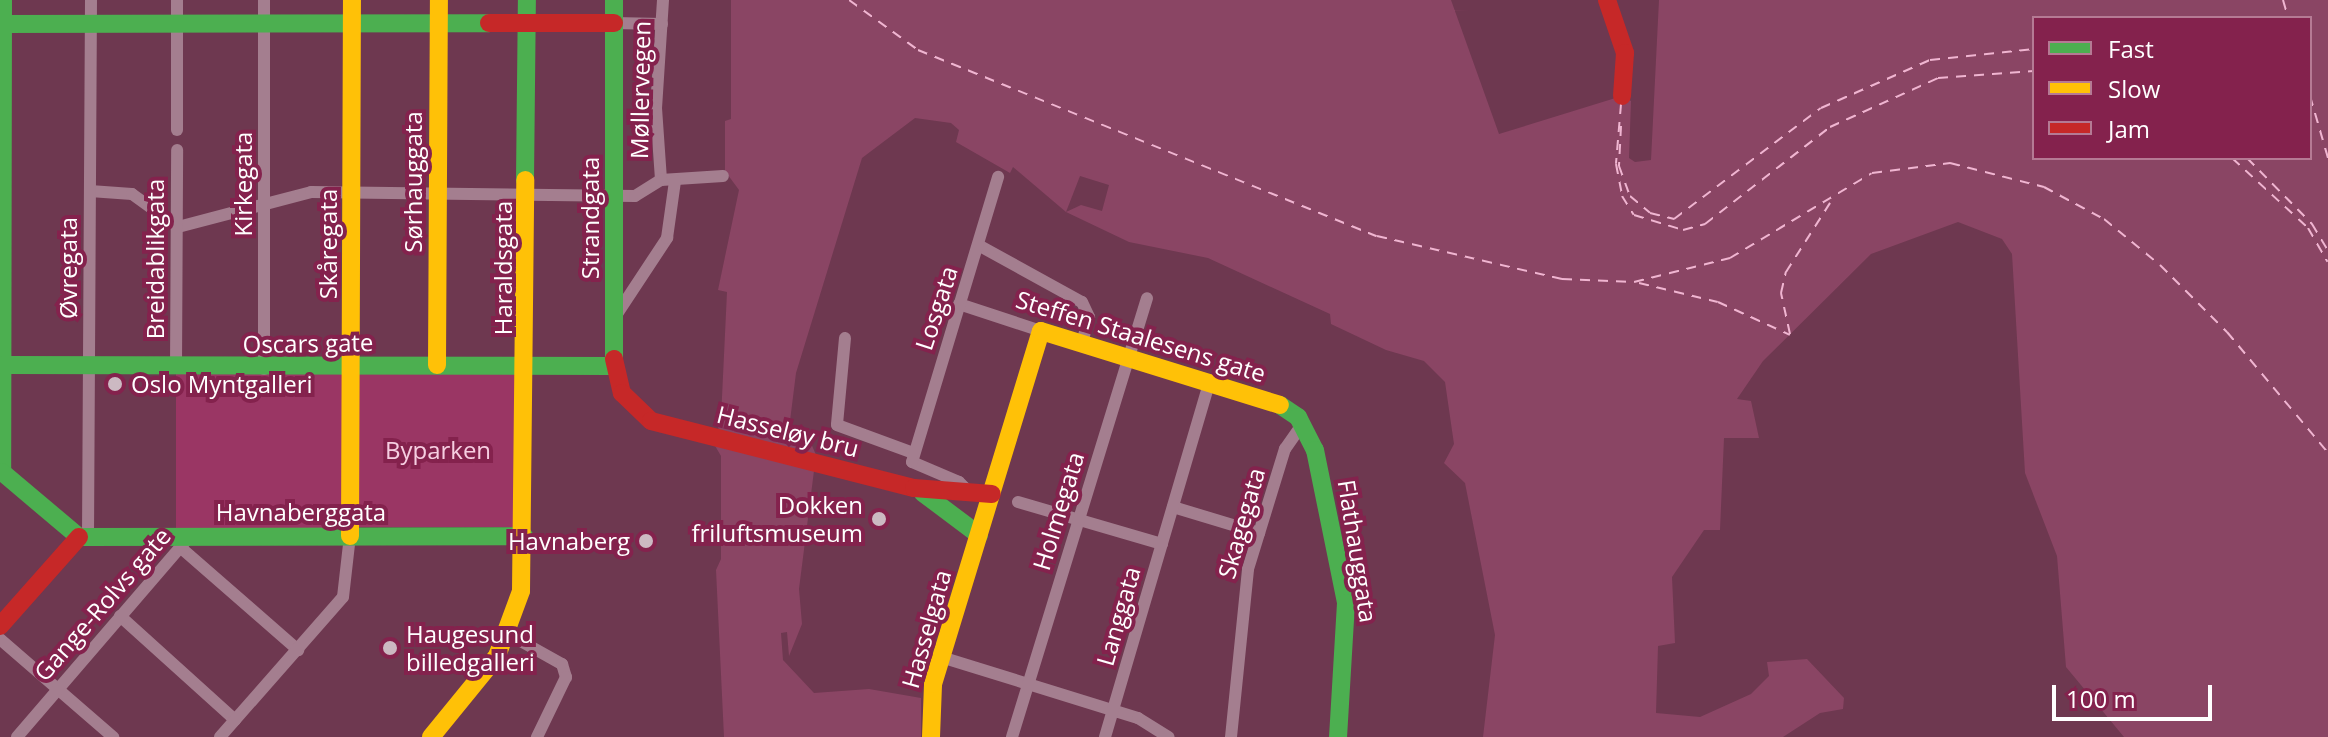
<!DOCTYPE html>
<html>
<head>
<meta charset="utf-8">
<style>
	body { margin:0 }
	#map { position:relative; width:2328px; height:737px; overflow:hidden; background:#6e3850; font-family:"Open Sans",sans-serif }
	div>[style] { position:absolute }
	.green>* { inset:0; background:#9a3664 }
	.water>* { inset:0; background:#8a4564 }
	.pier>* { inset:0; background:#6e3850 }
	.ferry>* { height:2px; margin-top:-1px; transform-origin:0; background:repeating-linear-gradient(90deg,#f0b5d1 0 10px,transparent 0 18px) }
	.street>* { height:12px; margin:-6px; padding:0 6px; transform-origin:6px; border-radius:6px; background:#a47e8f }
	.fast>* { height:18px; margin:-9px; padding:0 9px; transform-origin:9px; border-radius:9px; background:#4caf50 }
	.slow>* { height:18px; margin:-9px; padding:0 9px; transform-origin:9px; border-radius:9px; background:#ffc107 }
	.jam>* { height:18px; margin:-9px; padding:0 9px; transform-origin:9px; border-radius:9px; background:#c62828 }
	.dots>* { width:22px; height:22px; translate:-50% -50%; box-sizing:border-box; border:4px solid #84224d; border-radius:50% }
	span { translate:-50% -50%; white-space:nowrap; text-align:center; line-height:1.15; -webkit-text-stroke:8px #84224d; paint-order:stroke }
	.street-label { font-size:24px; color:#fff }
	.poi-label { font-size:24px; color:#fff }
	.left { translate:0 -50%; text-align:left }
	.right { translate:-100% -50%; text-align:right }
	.park-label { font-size:24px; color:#f6cee1 }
	.legend { position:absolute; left:2032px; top:16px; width:280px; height:144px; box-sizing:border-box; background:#84224d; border:2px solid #b57a94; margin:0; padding:10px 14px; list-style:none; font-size:24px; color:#fff }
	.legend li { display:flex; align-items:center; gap:16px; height:40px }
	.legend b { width:40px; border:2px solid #b57a94 }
	.scale { position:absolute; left:2052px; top:685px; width:160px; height:36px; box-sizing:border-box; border:4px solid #fff; border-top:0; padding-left:10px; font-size:24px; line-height:28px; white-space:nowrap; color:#fff; -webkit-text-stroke:6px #84224d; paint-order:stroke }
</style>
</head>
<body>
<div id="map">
	<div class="green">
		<div style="clip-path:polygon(352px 366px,350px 536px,176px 536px,176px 368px)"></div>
		<div style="clip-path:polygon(519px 370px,516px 527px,357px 527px,359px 372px)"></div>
	</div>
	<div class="water">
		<div style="clip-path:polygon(evenodd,731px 0,1451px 0,1499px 134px,1622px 96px,1631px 101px,1629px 158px,1635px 162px,1651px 160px,1659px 0,2328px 0,2328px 737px,2124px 737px,2066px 667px,2057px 556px,2025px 473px,2012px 254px,2002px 239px,1958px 222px,1871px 254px,1763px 361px,1737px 399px,1751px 401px,1759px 438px,1724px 438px,1720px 530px,1704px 530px,1672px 577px,1675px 643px,1658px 646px,1656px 713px,1700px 717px,1751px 694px,1769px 676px,1767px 662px,1807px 659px,1844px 698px,1843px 709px,1820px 713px,1783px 737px,1483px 737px,1495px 635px,1465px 483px,1444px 463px,1454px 444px,1445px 382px,1424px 361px,1386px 350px,1331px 324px,1330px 314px,1208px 258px,1129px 242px,1066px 212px,1013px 167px,1010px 173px,956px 142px,959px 130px,951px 123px,915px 118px,862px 158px,796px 373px,788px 437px,810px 441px,816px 455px,799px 589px,802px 624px,789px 656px,787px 632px,781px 633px,783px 660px,814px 693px,869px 689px,921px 698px,921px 737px,724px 737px,716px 570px,721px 559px,721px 456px,714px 444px,722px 439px,715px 418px,721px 418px,727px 292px,718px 290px,739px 190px,725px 171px,725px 121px,731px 119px,731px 0,2034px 18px,2310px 18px,2310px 158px,2034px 158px,2034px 18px)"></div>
	</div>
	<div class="pier">
		<div style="clip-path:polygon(1080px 176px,1109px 185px,1102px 211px,1081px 205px,1066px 212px)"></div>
	</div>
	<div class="ferry">
		<div style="left:849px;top:0;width:85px;rotate:35.9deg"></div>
		<div style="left:918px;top:50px;width:495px;rotate:22.1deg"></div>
		<div style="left:1377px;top:236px;width:190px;rotate:13.1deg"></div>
		<div style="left:1562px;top:279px;width:72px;rotate:2.4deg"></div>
		<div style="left:1634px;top:282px;width:99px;rotate:-14deg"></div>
		<div style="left:1730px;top:258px;width:165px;rotate:-30.9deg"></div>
		<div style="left:1872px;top:173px;width:79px;rotate:-7.3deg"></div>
		<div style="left:1950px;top:163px;width:97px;rotate:14.3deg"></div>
		<div style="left:2044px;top:187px;width:68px;rotate:28.1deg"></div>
		<div style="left:2104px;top:219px;width:72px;rotate:39.4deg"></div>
		<div style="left:2160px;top:265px;width:95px;rotate:45deg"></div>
		<div style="left:2227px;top:332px;width:158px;rotate:50.1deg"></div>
		<div style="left:2283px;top:0;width:19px;rotate:74deg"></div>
		<div style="left:2310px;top:96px;width:65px;rotate:73.8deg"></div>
		<div style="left:1621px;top:104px;width:60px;rotate:94.8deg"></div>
		<div style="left:1616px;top:164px;width:33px;rotate:79deg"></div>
		<div style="left:1622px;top:196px;width:22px;rotate:58deg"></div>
		<div style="left:1634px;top:215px;width:51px;rotate:17deg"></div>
		<div style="left:1683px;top:230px;width:23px;rotate:-15deg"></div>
		<div style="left:1705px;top:224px;width:158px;rotate:-37.8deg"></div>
		<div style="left:1830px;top:127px;width:119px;rotate:-24.4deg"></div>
		<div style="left:1938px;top:78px;width:96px;rotate:-4.2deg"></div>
		<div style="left:1621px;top:126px;width:40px;rotate:92.9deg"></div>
		<div style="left:1619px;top:166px;width:32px;rotate:70deg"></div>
		<div style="left:1630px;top:196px;width:26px;rotate:40deg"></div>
		<div style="left:1650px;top:213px;width:25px;rotate:14deg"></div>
		<div style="left:1674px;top:219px;width:184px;rotate:-37.1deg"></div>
		<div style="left:1821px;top:108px;width:119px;rotate:-23.8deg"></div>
		<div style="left:1930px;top:60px;width:105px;rotate:-6deg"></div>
		<div style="left:2232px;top:158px;width:103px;rotate:42.6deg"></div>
		<div style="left:2308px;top:228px;width:39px;rotate:60deg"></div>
		<div style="left:2247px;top:158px;width:93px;rotate:45.4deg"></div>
		<div style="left:2312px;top:224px;width:31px;rotate:59deg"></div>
		<div style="left:1639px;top:283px;width:81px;rotate:13.5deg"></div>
		<div style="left:1718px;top:302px;width:79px;rotate:24.6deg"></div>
		<div style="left:1790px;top:334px;width:42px;rotate:-102.4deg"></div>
		<div style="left:1781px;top:293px;width:22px;rotate:-77deg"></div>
		<div style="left:1786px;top:272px;width:82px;rotate:-57.5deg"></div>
	</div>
	<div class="street">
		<div style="left:663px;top:0;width:108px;rotate:93.7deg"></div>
		<div style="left:656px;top:108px;width:72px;rotate:86deg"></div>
		<div style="left:661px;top:180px;width:62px;rotate:-3.7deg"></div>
		<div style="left:614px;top:23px;width:48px;rotate:1.2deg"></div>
		<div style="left:177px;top:130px;width:130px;rotate:-90deg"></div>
		<div style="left:90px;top:191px;width:42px;rotate:4.1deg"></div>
		<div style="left:132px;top:194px;width:57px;rotate:35.7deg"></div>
		<div style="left:178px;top:227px;width:138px;rotate:-14.7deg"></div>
		<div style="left:311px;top:192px;width:324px;rotate:0.7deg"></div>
		<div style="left:635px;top:196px;width:31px;rotate:-32deg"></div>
		<div style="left:980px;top:246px;width:116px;rotate:28.8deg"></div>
		<div style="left:1082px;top:302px;width:17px;rotate:65deg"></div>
		<div style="left:1089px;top:317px;width:27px;rotate:105deg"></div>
		<div style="left:959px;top:304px;width:86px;rotate:18.2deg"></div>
		<div style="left:615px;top:317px;width:95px;rotate:-56.6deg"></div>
		<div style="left:667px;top:238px;width:58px;rotate:-82deg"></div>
		<div style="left:845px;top:338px;width:87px;rotate:95.3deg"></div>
		<div style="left:837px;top:425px;width:81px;rotate:20.2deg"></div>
		<div style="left:176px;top:368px;width:218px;rotate:-89.7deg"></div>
		<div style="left:264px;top:369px;width:369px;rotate:-90deg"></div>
		<div style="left:970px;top:493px;width:16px;rotate:-135deg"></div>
		<div style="left:959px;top:482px;width:51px;rotate:-156.9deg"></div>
		<div style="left:912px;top:462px;width:298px;rotate:-73.2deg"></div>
		<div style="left:1018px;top:502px;width:150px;rotate:16.3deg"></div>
		<div style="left:1173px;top:507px;width:90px;rotate:16.8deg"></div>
		<div style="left:88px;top:537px;width:537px;rotate:-89.68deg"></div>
		<div style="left:180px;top:547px;width:157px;rotate:41.1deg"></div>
		<div style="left:120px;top:616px;width:155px;rotate:42.1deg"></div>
		<div style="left:508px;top:634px;width:62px;rotate:29.1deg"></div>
		<div style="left:562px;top:664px;width:14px;rotate:73deg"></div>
		<div style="left:566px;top:677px;width:67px;rotate:115.8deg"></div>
		<div style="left:0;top:639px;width:150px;rotate:40.9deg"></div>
		<div style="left:941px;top:657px;width:206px;rotate:17.2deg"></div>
		<div style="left:1138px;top:718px;width:36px;rotate:32deg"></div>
		<div style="left:17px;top:737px;width:265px;rotate:-49.3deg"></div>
		<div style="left:220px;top:737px;width:186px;rotate:-48.7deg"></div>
		<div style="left:343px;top:597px;width:61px;rotate:-83.5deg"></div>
		<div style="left:1012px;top:737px;width:459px;rotate:-72.9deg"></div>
		<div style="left:1105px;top:737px;width:369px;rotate:-73.6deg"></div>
		<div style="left:1231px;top:737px;width:169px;rotate:-84.2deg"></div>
		<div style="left:1248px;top:569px;width:126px;rotate:-72.9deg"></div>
		<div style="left:1285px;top:449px;width:32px;rotate:-55deg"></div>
	</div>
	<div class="fast">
		<div style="left:3px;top:0;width:472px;rotate:90.1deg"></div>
		<div style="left:2px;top:472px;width:101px;rotate:40.2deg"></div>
		<div style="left:614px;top:0;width:359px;rotate:90deg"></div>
		<div style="left:0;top:24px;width:489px;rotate:-0.1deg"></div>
		<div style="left:525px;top:180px;width:180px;rotate:-89.4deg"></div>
		<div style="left:2px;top:365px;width:612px;rotate:0.09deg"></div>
		<div style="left:1280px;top:405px;width:22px;rotate:34deg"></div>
		<div style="left:1298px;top:417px;width:37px;rotate:63deg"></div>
		<div style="left:1315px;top:450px;width:156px;rotate:78.5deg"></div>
		<div style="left:1346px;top:603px;width:134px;rotate:93.4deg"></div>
		<div style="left:923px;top:493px;width:70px;rotate:36.9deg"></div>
		<div style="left:79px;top:537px;width:445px;rotate:-0.1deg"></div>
	</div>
	<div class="slow">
		<div style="left:437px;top:365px;width:365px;rotate:-89.7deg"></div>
		<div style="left:350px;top:536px;width:536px;rotate:-89.79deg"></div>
		<div style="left:431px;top:737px;width:104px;rotate:-50.8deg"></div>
		<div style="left:497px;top:656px;width:69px;rotate:-69.7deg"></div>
		<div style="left:521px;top:591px;width:411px;rotate:-89.4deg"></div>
		<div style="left:931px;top:737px;width:53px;rotate:-87.8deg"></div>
		<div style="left:933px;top:684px;width:369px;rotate:-73deg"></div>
		<div style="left:1041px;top:331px;width:250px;rotate:17.2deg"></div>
	</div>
	<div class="jam">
		<div style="left:1607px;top:0;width:56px;rotate:71.2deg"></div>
		<div style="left:1625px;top:53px;width:43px;rotate:94deg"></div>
		<div style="left:489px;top:23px;width:125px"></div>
		<div style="left:614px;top:359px;width:35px;rotate:77deg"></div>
		<div style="left:622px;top:393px;width:40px;rotate:44deg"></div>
		<div style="left:651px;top:421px;width:271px;rotate:14.3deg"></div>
		<div style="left:914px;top:488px;width:78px;rotate:4.4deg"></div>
		<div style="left:0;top:626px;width:119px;rotate:-48.4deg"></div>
	</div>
	<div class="dots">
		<div style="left:115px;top:384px;background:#ccb9c2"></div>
		<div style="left:879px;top:519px;background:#ccb9c2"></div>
		<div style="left:646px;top:541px;background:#ccb9c2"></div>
		<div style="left:390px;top:648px;background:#ccb9c2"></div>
	</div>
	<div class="street-label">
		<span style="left:640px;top:90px;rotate:-89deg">Møllervegen</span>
		<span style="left:413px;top:182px;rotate:-90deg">Sørhauggata</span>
		<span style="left:243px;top:184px;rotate:-90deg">Kirkegata</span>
		<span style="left:590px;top:218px;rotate:-90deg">Strandgata</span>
		<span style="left:328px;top:244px;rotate:-90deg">Skåregata</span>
		<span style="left:155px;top:259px;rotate:-90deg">Breidablikgata</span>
		<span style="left:68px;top:268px;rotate:-90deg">Øvregata</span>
		<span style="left:503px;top:268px;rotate:-90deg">Haraldsgata</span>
		<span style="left:936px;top:308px;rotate:-72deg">Losgata</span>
		<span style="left:1141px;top:336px;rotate:17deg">Steffen Staalesens gate</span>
		<span style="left:308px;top:343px;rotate:-1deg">Oscars gate</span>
		<span style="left:788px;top:431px;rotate:14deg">Hasseløy bru</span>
		<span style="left:1058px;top:511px;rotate:-73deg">Holmegata</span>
		<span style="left:301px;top:512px">Havnaberggata</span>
		<span style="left:1241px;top:523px;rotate:-74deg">Skagegata</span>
		<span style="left:1358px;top:551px;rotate:81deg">Flathauggata</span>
		<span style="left:102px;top:604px;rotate:-49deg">Gange-Rolvs gate</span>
		<span style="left:1118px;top:616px;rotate:-74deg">Langgata</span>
		<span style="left:926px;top:629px;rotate:-74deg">Hasselgata</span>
	</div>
	<div class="poi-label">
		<span class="left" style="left:131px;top:384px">Oslo Myntgalleri</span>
		<span class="right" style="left:863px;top:519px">Dokken<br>friluftsmuseum</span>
		<span class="right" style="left:630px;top:541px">Havnaberg</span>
		<span class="left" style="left:406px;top:648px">Haugesund<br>billedgalleri</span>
	</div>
	<div class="park-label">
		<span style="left:438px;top:450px">Byparken</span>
	</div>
	<ul class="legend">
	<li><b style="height:10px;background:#4caf50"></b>Fast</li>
	<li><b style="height:10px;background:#ffc107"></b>Slow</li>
	<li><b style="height:10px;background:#c62828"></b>Jam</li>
	</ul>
	<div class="scale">100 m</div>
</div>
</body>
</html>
